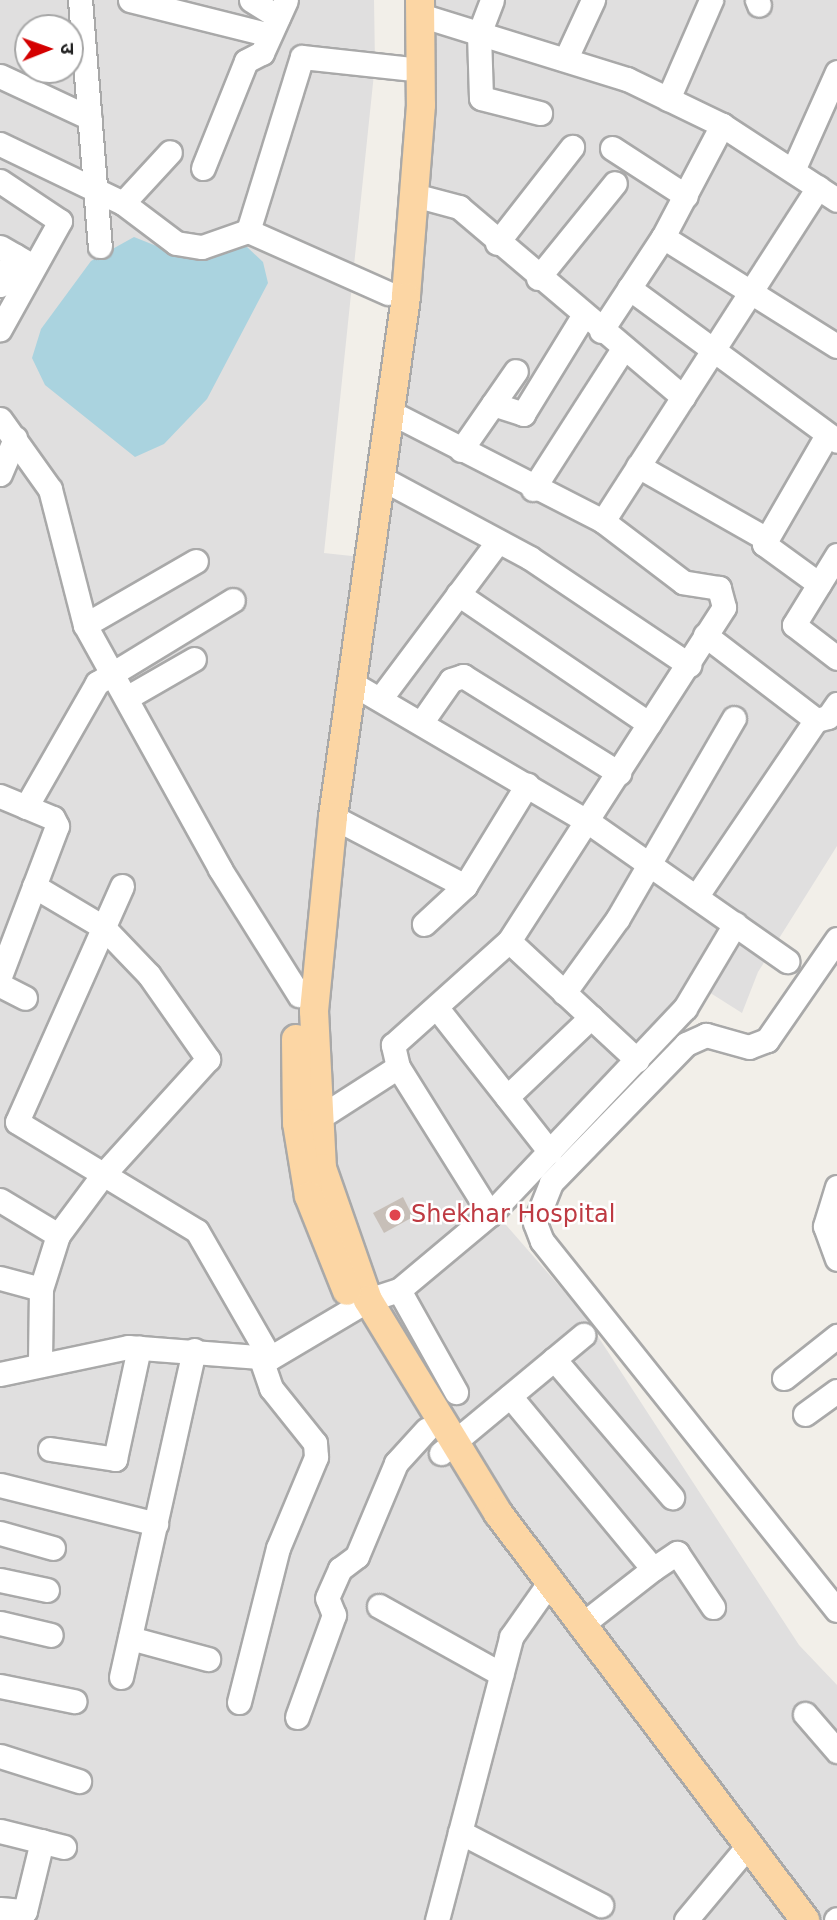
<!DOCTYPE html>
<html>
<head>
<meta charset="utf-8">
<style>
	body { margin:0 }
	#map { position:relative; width:837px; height:1920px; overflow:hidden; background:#f2efe9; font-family:"DejaVu Sans","Noto Sans Devanagari",sans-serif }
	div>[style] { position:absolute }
	.residential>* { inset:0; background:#e0dfdf }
	.water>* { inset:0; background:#aad3df }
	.building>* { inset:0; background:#c7bfb8 }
	.roads { filter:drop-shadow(2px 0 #a9a9a9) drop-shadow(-2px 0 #a9a9a9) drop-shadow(0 2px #a9a9a9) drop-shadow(0 -2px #a9a9a9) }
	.minor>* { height:23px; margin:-11.5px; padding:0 11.5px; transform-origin:11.5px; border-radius:11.5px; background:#fff }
	.major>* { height:28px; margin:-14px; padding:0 14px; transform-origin:14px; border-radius:14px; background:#fcd6a4 }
	.dots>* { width:19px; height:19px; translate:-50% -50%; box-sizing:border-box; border:4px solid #fff; border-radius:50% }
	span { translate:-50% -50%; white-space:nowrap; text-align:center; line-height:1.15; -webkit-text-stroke:5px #fff; paint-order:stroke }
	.health-label { font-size:24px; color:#be3a42 }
	.left { translate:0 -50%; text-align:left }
	.north { position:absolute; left:14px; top:14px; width:70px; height:70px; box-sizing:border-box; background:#fff; border:2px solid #a7a7a7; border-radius:50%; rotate:89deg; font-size:19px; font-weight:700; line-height:28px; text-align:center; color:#222 }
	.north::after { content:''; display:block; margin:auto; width:24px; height:32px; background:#d40000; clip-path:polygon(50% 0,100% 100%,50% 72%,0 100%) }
</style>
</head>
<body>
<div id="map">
	<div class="residential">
		<div style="clip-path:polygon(evenodd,0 0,374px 0,375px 64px,324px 553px,361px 557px,403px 282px,419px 0,837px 0,837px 846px,758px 972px,742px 1013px,693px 982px,492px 1209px,582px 1312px,799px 1645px,837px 1685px,837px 1920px,0 1920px,0 0,28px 28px,70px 28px,70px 70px,28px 70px,28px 28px)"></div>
	</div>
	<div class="water">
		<div style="clip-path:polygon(134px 237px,174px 253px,246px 246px,263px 262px,268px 283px,207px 399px,164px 444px,135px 457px,45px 385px,32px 358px,41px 329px,91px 261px)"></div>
	</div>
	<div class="building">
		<div style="clip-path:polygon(403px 1197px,413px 1217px,384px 1233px,373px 1213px)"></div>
	</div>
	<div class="roads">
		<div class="minor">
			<div style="left:80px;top:0;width:247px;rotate:85.4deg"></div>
			<div style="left:130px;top:0;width:144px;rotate:14deg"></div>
			<div style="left:251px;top:0;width:32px;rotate:32deg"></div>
			<div style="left:492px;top:0;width:36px;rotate:111deg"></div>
			<div style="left:479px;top:34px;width:64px;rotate:88.2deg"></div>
			<div style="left:481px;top:98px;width:61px;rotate:14.3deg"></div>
			<div style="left:757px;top:0;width:5px;rotate:68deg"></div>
			<div style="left:420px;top:15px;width:217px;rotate:17.2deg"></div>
			<div style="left:627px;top:79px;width:106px;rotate:25.8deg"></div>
			<div style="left:722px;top:125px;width:137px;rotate:33.1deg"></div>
			<div style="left:567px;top:56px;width:62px;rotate:-65.1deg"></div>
			<div style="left:0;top:76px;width:99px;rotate:25deg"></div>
			<div style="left:668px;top:99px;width:108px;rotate:-66.5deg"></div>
			<div style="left:0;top:144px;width:136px;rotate:25.6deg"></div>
			<div style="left:123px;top:203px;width:66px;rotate:37deg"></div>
			<div style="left:176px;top:243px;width:26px;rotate:9deg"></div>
			<div style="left:202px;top:247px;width:49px;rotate:-19.2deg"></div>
			<div style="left:612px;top:148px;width:88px;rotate:33deg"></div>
			<div style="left:203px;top:168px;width:115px;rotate:-68.1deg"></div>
			<div style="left:246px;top:61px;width:18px;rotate:-27deg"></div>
			<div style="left:262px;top:53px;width:58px;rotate:-65.6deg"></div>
			<div style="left:794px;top:168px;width:105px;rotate:-65.9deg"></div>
			<div style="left:0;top:181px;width:72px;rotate:33.7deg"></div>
			<div style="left:60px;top:221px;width:124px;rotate:119.1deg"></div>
			<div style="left:414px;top:195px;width:47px;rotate:14.9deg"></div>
			<div style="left:459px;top:207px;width:294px;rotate:40.3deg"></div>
			<div style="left:123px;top:203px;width:69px;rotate:-47.3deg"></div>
			<div style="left:663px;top:237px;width:205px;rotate:32.1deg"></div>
			<div style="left:497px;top:243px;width:122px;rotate:-52deg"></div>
			<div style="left:0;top:247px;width:39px;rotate:30deg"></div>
			<div style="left:538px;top:278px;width:122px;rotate:-51deg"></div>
			<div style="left:0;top:285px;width:33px;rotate:-63deg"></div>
			<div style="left:629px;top:288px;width:258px;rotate:36.3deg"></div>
			<div style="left:388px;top:293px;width:153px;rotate:-156.1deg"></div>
			<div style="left:248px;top:231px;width:182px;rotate:-72.8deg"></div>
			<div style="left:302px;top:57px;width:103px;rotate:6.2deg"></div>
			<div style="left:601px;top:331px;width:113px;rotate:-56.6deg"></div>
			<div style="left:663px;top:237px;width:127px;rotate:-62.2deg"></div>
			<div style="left:493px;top:404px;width:32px;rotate:18deg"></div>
			<div style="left:523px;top:414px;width:115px;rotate:-58.5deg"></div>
			<div style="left:390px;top:412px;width:239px;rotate:27.1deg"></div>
			<div style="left:0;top:419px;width:86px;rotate:54.5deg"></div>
			<div style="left:50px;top:489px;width:140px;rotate:75.6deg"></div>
			<div style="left:85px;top:625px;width:279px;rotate:61deg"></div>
			<div style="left:220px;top:869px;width:149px;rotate:57.9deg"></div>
			<div style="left:461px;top:450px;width:96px;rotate:-55.2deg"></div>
			<div style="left:638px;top:466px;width:146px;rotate:29.6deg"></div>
			<div style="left:0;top:474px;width:39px;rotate:-67deg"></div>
			<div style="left:381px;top:478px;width:169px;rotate:28.2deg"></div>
			<div style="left:530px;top:558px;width:192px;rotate:33.9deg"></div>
			<div style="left:533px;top:489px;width:166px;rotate:-57.3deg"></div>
			<div style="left:837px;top:555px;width:82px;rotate:121.6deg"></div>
			<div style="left:794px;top:625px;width:54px;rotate:37.5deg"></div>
			<div style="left:819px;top:584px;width:68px;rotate:-144deg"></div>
			<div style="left:764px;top:544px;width:126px;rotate:-60deg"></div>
			<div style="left:458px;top:594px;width:231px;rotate:34.2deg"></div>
			<div style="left:85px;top:625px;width:128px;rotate:-30deg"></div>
			<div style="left:705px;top:635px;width:140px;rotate:37.4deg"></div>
			<div style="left:816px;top:720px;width:12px;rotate:-14deg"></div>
			<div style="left:828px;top:717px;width:16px;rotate:-55deg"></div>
			<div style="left:353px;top:684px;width:275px;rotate:30.4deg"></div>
			<div style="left:590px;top:823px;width:241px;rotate:35deg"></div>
			<div style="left:128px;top:697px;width:76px;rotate:-29.9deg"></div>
			<div style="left:380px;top:699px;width:197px;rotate:-53.2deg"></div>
			<div style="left:421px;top:723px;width:52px;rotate:-55.1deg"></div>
			<div style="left:451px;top:680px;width:13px;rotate:-18deg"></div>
			<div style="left:463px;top:676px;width:184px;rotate:31.9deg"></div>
			<div style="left:0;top:796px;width:57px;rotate:22.5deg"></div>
			<div style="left:53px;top:818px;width:9px;rotate:63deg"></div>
			<div style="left:57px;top:826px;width:160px;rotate:110.8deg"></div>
			<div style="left:26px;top:807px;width:143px;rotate:-60.2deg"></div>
			<div style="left:97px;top:683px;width:159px;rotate:-31.4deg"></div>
			<div style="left:333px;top:817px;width:149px;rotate:27.6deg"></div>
			<div style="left:465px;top:886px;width:56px;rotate:137.2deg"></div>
			<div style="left:34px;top:886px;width:80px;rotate:30.7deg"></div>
			<div style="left:103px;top:927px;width:66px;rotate:46.2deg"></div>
			<div style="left:149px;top:975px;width:103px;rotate:54.9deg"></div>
			<div style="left:208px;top:1059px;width:158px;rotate:132.2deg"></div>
			<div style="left:102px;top:1176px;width:74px;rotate:126.7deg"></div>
			<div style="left:58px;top:1235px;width:57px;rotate:107.5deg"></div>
			<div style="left:41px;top:1289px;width:75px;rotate:90.8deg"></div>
			<div style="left:122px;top:886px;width:258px;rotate:114deg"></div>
			<div style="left:17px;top:1122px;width:210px;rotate:31.2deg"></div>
			<div style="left:197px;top:1231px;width:146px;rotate:60.1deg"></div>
			<div style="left:465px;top:886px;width:119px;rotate:-58.5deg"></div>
			<div style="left:696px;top:897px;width:214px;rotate:-55.9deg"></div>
			<div style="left:837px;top:939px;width:123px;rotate:124.7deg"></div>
			<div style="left:767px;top:1040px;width:19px;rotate:159deg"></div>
			<div style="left:749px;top:1047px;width:45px;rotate:-164.4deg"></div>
			<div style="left:706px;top:1035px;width:22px;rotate:156deg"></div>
			<div style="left:686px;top:1044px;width:194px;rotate:134.2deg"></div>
			<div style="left:551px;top:1183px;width:43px;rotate:111.8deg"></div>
			<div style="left:535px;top:1223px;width:19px;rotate:69deg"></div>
			<div style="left:542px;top:1241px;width:472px;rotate:51.4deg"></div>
			<div style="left:509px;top:941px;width:175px;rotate:42.9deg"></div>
			<div style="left:0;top:985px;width:28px;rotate:27deg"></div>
			<div style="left:564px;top:993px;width:92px;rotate:-54.2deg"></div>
			<div style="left:618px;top:918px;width:231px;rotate:-59.9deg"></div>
			<div style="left:437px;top:1008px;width:183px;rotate:51.9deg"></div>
			<div style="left:507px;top:1097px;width:116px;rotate:-43.6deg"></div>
			<div style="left:317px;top:1119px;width:96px;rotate:-32.7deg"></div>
			<div style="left:837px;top:1187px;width:41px;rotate:107.1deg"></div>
			<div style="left:825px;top:1226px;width:35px;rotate:70deg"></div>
			<div style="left:0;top:1200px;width:68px;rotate:31.1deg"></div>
			<div style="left:490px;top:1214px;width:284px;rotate:-46.6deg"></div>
			<div style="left:685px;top:1008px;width:98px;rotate:-59.2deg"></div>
			<div style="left:0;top:1278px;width:42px;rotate:15deg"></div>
			<div style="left:399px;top:1290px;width:117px;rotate:60.8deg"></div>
			<div style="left:554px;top:1359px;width:182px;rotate:49.5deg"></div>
			<div style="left:0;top:1374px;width:131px;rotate:-11.9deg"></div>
			<div style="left:128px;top:1347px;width:142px;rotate:4.4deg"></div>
			<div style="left:270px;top:1358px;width:114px;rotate:-30.6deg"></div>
			<div style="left:368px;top:1300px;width:33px;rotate:-18deg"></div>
			<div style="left:399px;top:1290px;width:119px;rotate:-39.9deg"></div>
			<div style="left:490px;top:1214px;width:173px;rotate:-122deg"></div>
			<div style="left:398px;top:1067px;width:23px;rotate:-103deg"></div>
			<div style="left:393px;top:1045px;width:156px;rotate:-41.9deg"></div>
			<div style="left:509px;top:941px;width:397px;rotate:-57.2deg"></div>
			<div style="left:724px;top:607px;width:20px;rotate:-105deg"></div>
			<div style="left:719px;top:588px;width:36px;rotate:-171deg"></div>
			<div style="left:683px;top:582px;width:101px;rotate:-142.7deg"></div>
			<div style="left:603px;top:521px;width:397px;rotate:-57.2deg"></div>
			<div style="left:784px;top:1378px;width:68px;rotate:-38.4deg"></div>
			<div style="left:510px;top:1396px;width:224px;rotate:50.4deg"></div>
			<div style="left:653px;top:1569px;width:29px;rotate:-34deg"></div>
			<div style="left:677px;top:1553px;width:65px;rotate:56.3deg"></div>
			<div style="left:805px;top:1414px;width:39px;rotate:-36deg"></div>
			<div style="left:50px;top:1449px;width:66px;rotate:8.7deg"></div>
			<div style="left:115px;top:1459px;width:114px;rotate:-77.8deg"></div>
			<div style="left:441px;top:1453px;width:185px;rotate:-39.7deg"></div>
			<div style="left:0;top:1485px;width:161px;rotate:14deg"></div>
			<div style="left:0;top:1533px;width:55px;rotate:15.8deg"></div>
			<div style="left:0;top:1580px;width:48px;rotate:12deg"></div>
			<div style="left:379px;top:1606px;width:140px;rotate:29.1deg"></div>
			<div style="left:0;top:1623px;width:52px;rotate:13.2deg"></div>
			<div style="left:580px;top:1626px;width:93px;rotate:-38deg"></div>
			<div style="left:130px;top:1638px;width:81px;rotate:15.1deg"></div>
			<div style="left:121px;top:1677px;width:335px;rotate:-77.4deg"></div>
			<div style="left:0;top:1686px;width:76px;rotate:11.5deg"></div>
			<div style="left:239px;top:1702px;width:159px;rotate:-75.8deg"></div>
			<div style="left:278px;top:1548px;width:99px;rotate:-67.3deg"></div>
			<div style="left:316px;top:1457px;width:14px;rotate:-94deg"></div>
			<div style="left:315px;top:1443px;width:70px;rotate:-128.7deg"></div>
			<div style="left:271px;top:1388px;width:31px;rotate:-109deg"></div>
			<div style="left:805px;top:1714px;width:49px;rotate:49.1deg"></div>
			<div style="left:297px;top:1717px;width:109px;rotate:-70.1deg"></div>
			<div style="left:334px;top:1615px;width:18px;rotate:-112deg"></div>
			<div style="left:327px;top:1598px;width:32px;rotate:-66deg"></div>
			<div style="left:340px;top:1569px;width:21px;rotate:-37deg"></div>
			<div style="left:357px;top:1556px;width:101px;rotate:-67.2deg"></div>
			<div style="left:396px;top:1463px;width:45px;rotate:-47.7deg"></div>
			<div style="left:0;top:1756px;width:83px;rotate:17.6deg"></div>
			<div style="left:0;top:1831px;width:66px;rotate:14deg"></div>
			<div style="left:460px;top:1832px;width:159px;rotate:27.4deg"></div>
			<div style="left:0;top:1909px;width:25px;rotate:5deg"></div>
			<div style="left:25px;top:1911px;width:72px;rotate:-76.3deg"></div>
			<div style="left:437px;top:1920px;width:293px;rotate:-75.3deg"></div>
			<div style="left:511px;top:1637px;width:66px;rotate:-54.9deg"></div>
			<div style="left:686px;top:1920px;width:94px;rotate:-50.2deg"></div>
			<div style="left:836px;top:1920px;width:1px;rotate:-45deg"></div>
		</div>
		<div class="major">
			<div style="left:420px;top:0;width:105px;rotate:89.5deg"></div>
			<div style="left:421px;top:105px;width:193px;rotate:94.5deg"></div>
			<div style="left:406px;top:297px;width:525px;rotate:97.99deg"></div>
			<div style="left:333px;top:817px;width:195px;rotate:95.6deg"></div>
			<div style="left:314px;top:1011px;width:157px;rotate:87.1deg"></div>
			<div style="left:322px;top:1168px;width:140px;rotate:70.8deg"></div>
			<div style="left:368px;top:1300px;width:250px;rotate:58.6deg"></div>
			<div style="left:498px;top:1513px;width:510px;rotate:52.97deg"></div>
			<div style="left:296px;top:1039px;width:84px;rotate:89.3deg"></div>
			<div style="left:297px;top:1123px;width:74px;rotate:80.7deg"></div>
			<div style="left:309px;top:1196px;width:102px;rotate:68.2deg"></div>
		</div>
	</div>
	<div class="dots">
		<div style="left:395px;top:1215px;background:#e0444e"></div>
	</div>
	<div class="health-label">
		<span class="left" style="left:411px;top:1215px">Shekhar Hospital</span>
	</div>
	<div class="north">उ</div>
</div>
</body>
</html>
